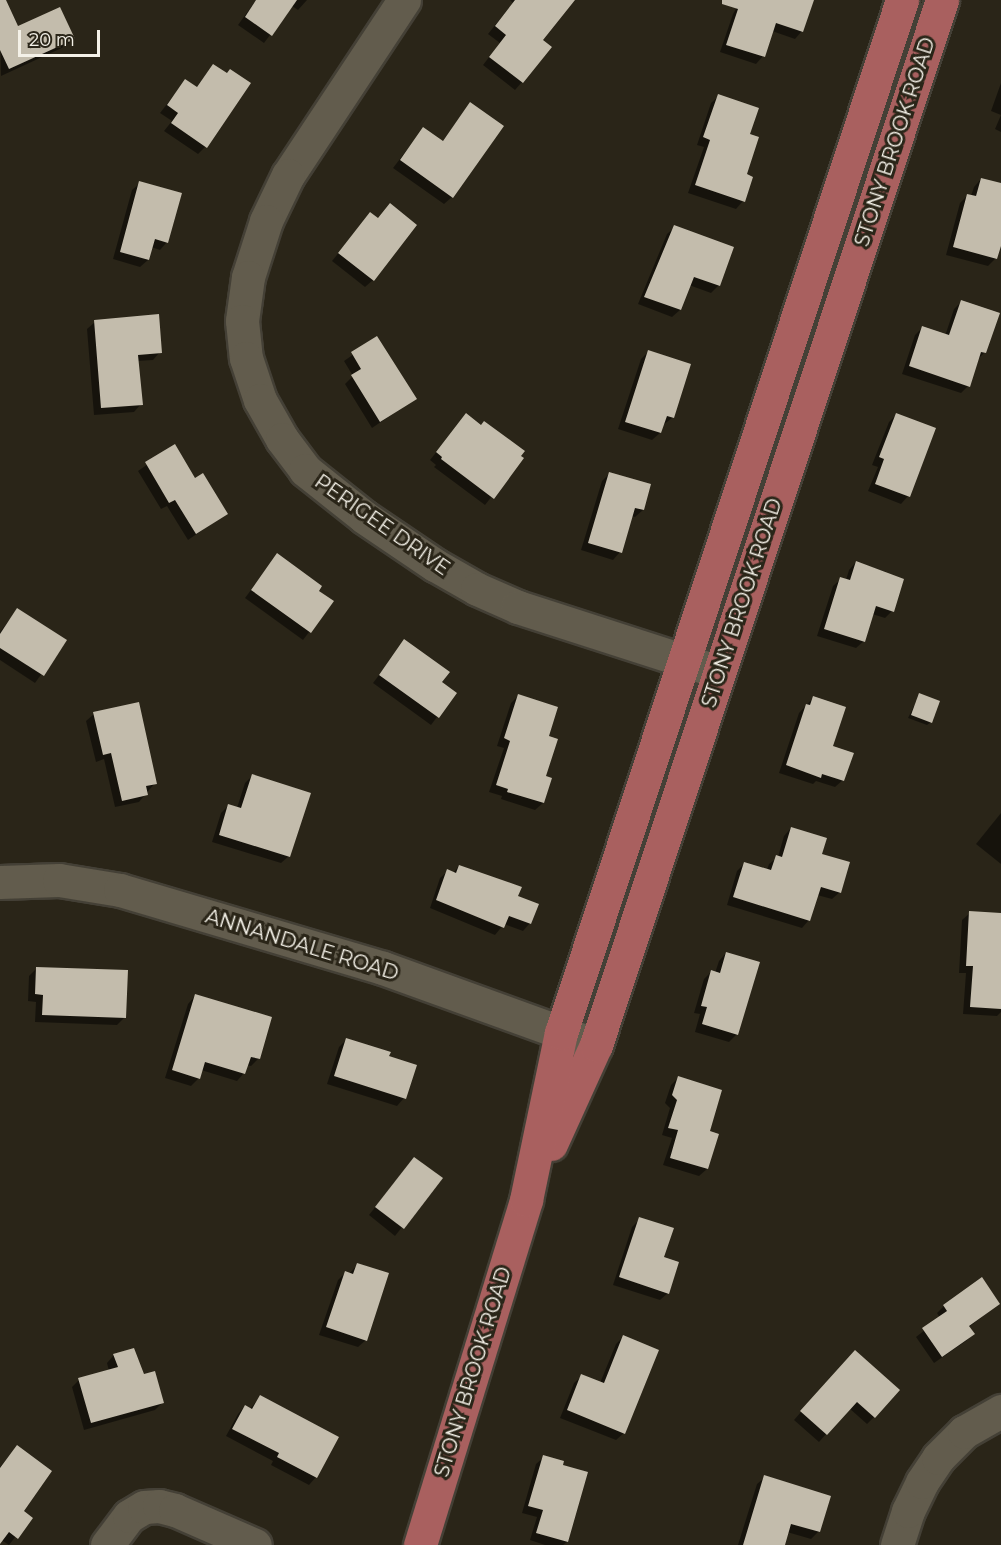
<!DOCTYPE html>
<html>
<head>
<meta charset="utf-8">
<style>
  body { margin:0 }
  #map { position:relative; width:1001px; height:1545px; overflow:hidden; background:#2a2518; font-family:Montserrat,sans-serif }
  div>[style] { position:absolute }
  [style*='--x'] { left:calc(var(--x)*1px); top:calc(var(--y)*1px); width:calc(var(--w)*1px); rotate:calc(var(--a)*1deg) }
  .shadow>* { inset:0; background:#0007 }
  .building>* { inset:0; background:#c3bcac }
  .roads { filter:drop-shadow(2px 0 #444036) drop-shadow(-2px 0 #444036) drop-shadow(0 2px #444036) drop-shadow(0 -2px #444036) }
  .minor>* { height:33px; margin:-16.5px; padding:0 16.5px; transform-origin:16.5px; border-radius:16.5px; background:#625c4d }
  .major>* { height:33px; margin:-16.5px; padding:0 16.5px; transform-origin:16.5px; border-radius:16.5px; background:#a9605f }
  span { translate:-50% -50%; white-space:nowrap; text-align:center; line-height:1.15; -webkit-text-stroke:6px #2a2518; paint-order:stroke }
  .street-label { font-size:20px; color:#f4f1e8 }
  .scale { position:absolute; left:18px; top:30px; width:82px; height:27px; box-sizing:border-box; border:3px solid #f4f1e8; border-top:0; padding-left:8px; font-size:18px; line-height:21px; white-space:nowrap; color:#f4f1e8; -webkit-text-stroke:4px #2a2518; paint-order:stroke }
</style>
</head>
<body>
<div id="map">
  <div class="shadow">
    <div style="clip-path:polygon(256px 0,307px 0,298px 10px,292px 6px,264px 43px,238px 25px)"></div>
    <div style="clip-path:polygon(510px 0,564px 0,541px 40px,522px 82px,515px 90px,483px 65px,500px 43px,488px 34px,513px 3px)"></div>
    <div style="clip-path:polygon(741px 0,812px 0,802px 31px,795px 39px,772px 31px,763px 56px,756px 64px,720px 52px,733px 14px)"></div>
    <div style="clip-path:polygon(17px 28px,73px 39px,66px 46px,1px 76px,0 29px)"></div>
    <div style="clip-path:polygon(213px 65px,205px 147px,198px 154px,164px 131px,172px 121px,160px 113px,185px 81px,196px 88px)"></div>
    <div style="clip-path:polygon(1001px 83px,1001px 132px,995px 129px,1001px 115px,991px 111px)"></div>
    <div style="clip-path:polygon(719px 96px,748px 135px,743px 201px,736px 209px,688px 193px,704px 147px,697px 145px,711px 103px)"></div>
    <div style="clip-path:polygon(470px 104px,452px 197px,444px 204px,393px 168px,423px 129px,442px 142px)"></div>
    <div style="clip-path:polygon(981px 179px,1001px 185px,1001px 240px,996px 258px,988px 266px,946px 255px,960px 203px,968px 195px,971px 196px,974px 187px)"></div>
    <div style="clip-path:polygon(140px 183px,167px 242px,160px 250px,151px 247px,148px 260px,140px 267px,113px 259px,132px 190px)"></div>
    <div style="clip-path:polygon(370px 214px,373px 280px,365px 287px,332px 261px)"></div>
    <div style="clip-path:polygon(675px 227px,719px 285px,711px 293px,689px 285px,680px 310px,672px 317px,638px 304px,667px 234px)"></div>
    <div style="clip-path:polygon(961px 302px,998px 314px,984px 353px,977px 360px,968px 386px,961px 393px,902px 374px,915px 335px,922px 328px,945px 336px,954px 309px)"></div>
    <div style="clip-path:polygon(95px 322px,160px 352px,153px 360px,137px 361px,141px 404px,134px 412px,94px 415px,87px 329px)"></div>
    <div style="clip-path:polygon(377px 338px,415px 399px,372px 428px,345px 384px,353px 376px,344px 361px)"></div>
    <div style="clip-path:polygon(648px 352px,689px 364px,672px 418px,663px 425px,660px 433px,652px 440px,618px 429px,641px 359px)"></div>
    <div style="clip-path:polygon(466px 415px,522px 458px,485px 505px,434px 467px,436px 465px,430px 460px)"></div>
    <div style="clip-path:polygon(896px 415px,908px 496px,901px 504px,868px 491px,878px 467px,872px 465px,889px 422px)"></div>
    <div style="clip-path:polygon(174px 446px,195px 480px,226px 514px,188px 540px,167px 506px,161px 509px,138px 471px)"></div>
    <div style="clip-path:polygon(610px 473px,643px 510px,635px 517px,631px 516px,620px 552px,613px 560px,581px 550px,602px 481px)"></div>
    <div style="clip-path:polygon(277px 555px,332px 602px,303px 640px,245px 598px)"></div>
    <div style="clip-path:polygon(856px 562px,886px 572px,884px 574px,892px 611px,885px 618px,872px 614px,864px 641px,856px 648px,817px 636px,833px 586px,841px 579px,846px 580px,849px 570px)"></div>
    <div style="clip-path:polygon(17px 610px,65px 641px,35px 683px,0 660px,0 632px)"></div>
    <div style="clip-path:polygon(405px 641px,440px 682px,455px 693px,431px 725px,373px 683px)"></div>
    <div style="clip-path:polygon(920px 694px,931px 722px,927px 725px,908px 718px)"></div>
    <div style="clip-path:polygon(518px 696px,547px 737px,543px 803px,535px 810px,501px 799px,502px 796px,489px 792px,504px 748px,497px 746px,511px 703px)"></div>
    <div style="clip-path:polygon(813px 698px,843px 780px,835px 787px,816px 781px,813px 784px,779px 773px,799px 713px)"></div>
    <div style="clip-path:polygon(94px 714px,155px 783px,139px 802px,115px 807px,104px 759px,96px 762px,86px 721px)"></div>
    <div style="clip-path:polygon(252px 776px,289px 856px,281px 863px,212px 842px,221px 813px,229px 805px,237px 808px,245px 783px)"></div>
    <div style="clip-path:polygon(1001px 813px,1001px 864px,976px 844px)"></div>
    <div style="clip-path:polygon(791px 828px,821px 855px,840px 892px,832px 899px,817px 895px,809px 920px,802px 928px,727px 905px,737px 871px,745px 863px,767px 870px,769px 864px,778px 857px,784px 836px)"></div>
    <div style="clip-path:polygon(459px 866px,516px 897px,530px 923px,523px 931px,504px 924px,495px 935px,430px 908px,440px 878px,448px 871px,453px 873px)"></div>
    <div style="clip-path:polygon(970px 913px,1001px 915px,1001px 1012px,997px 1016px,963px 1014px,966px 973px,959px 973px,962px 920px)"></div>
    <div style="clip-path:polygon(726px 953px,737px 1034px,729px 1042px,695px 1032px,700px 1014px,694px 1013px,704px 979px,712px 971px,715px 973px,719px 961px)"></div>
    <div style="clip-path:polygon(37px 968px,125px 1017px,117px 1025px,35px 1022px,36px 1002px,28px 1001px,29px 976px)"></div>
    <div style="clip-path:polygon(195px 996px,270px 1018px,258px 1059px,251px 1066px,247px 1065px,244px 1073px,237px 1081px,201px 1070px,199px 1078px,191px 1086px,165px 1078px,188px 1004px)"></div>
    <div style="clip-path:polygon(347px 1039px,387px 1057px,404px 1098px,397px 1106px,327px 1084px,339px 1047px)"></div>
    <div style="clip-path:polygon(678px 1078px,708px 1132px,707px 1169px,699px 1176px,663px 1165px,672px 1138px,662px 1135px,670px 1108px,665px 1103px,671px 1085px)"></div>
    <div style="clip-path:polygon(414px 1158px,441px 1178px,395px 1236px,369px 1215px)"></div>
    <div style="clip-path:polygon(640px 1219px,662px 1258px,668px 1293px,660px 1300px,613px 1285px,632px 1227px)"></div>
    <div style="clip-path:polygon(358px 1264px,366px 1340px,358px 1347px,319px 1335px,338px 1280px,345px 1273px,349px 1274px)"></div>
    <div style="clip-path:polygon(998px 1304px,969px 1327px,973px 1334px,966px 1341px,934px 1363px,916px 1337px,940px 1318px,937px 1313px,944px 1306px)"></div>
    <div style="clip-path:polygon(623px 1337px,624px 1433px,616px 1440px,560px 1418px,574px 1383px,582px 1376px,600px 1383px,616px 1344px)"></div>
    <div style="clip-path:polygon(114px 1355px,143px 1376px,163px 1402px,155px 1410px,84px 1430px,72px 1387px,79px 1380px,109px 1371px,107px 1363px)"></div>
    <div style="clip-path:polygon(847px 1359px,874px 1417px,867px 1424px,849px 1408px,819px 1442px,794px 1420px)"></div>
    <div style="clip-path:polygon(260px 1397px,316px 1477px,309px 1485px,271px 1465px,273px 1461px,226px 1436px,238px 1414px,245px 1406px,250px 1409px)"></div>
    <div style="clip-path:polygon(17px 1447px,22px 1512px,30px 1518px,9px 1545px,0 1539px,0 1467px)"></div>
    <div style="clip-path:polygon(544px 1457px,561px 1466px,586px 1473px,567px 1542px,563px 1545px,545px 1545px,530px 1540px,537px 1517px,522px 1513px,536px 1464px)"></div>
    <div style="clip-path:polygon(765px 1477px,829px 1497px,818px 1532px,811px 1539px,787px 1532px,783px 1545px,738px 1545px,757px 1484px)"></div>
  </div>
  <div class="building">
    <div style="clip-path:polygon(0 0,6px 0,18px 26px,60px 7px,75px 39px,9px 69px,0 50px)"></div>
    <div style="clip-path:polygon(256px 0,297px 0,272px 36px,245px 17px)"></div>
    <div style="clip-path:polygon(515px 0,575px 0,543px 40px,552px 47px,523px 83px,489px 57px,506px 35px,495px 26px)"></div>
    <div style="clip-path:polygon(722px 0,814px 0,803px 32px,776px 23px,765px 57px,726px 45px,738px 9px,722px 4px)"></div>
    <div style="clip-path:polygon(213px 64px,227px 73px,230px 69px,251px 83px,207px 148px,171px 123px,178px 113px,167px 105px,185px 79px,197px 87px)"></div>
    <div style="clip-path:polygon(718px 94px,759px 108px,750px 134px,759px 137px,747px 174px,753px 177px,745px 202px,695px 185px,710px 140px,703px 137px)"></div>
    <div style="clip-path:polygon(470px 102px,504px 126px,453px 198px,400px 160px,423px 127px,443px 141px)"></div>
    <div style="clip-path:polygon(981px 178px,1001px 183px,1001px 246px,997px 259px,953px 247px,967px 194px,976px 196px)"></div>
    <div style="clip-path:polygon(139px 181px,182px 193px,168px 243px,155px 239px,149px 260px,120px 252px)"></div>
    <div style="clip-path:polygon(390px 203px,417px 225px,374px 281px,338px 253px,370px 212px,378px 218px)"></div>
    <div style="clip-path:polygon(674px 225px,734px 247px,720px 286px,694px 277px,681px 310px,644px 297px)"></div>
    <div style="clip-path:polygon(961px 300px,1000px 313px,986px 353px,981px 352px,970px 387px,909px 366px,922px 326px,949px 335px)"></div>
    <div style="clip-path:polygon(159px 314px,162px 353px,138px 355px,143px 405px,101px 408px,94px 320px)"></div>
    <div style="clip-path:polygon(377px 336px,417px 399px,380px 422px,351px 375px,361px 369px,351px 352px)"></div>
    <div style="clip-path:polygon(648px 350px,691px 364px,674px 418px,667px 416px,661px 433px,625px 422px)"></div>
    <div style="clip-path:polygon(466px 413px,481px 425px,484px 421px,525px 451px,521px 456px,524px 458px,494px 499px,441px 459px,442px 457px,436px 452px)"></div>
    <div style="clip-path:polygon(896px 413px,936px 428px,910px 497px,875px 484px,884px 459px,879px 457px)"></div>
    <div style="clip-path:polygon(175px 444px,195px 478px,203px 473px,228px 514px,196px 534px,175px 500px,169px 503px,145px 462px)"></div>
    <div style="clip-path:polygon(609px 472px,651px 484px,644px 510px,635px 508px,622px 553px,588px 543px)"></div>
    <div style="clip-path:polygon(277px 553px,322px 586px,319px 591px,334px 601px,311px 633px,251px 590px)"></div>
    <div style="clip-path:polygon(856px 561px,904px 579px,894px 612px,876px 606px,865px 642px,824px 629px,840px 577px,850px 580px)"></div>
    <div style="clip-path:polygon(17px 608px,67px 640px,44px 676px,0 648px,0 634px)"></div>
    <div style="clip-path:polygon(404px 639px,450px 672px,442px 682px,457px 693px,439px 718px,379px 675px)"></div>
    <div style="clip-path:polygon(919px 693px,940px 701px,932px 723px,911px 715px)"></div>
    <div style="clip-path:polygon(518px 694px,558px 707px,549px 736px,558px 739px,546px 776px,552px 778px,544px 803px,507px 792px,508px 789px,496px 785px,510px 741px,504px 738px)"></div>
    <div style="clip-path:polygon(813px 696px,846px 707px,833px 746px,854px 753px,844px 781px,822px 774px,821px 778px,786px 765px,806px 704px,810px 705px)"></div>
    <div style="clip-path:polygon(139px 702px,157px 784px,146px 786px,148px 795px,122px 801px,111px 753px,103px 755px,93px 712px)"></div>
    <div style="clip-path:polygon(252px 774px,311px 793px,290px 857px,219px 835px,228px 804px,241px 808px)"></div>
    <div style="clip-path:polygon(791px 827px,827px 838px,822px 854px,850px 862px,841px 893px,821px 887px,810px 921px,733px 897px,744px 862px,771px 870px,776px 855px,782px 857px)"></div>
    <div style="clip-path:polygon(459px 865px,522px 887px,518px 896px,539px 904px,531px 924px,509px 916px,504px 928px,436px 900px,447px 869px,456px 873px)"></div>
    <div style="clip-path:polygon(969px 911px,1001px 913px,1001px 1009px,970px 1007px,973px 966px,966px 966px)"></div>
    <div style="clip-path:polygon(726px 952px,760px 962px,738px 1035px,702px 1024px,707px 1007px,701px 1006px,711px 970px,720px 973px)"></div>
    <div style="clip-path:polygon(36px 967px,128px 970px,126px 1018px,42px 1015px,43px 995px,35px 994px)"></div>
    <div style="clip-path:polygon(195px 994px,272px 1017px,260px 1059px,251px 1057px,245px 1074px,205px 1062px,200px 1079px,172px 1070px)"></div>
    <div style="clip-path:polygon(346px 1038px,391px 1052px,389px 1056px,417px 1065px,406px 1099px,334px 1076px)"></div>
    <div style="clip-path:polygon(678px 1076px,722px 1090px,710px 1131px,719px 1134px,708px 1169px,670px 1158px,678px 1130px,668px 1128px,677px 1100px,672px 1095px)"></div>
    <div style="clip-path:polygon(414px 1157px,443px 1178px,404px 1229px,375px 1207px)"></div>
    <div style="clip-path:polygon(639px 1217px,674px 1228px,664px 1257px,679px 1262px,669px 1294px,619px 1277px)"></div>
    <div style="clip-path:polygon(357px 1263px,389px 1273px,367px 1341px,326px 1327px,345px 1271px,353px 1274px)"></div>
    <div style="clip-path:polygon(982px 1277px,1000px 1304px,969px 1326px,975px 1334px,942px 1357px,922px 1328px,947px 1311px,943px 1305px)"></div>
    <div style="clip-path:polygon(623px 1335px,659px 1350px,625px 1434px,567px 1410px,581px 1374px,604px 1383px)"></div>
    <div style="clip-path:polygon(134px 1348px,144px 1374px,155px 1371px,164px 1403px,91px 1423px,78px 1378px,118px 1367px,113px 1354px)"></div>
    <div style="clip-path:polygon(855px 1350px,900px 1390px,875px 1418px,857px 1402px,827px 1435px,800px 1411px)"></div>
    <div style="clip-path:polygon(260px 1395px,339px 1437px,317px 1478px,277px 1457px,279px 1453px,232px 1429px,245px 1405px,252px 1409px)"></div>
    <div style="clip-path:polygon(17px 1445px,52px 1471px,24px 1511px,33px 1518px,18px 1539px,9px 1532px,0 1544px,0 1468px)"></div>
    <div style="clip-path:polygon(543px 1455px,564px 1461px,563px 1465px,588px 1472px,568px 1542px,536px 1533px,543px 1510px,528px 1506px)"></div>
    <div style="clip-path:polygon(764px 1475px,831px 1496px,820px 1532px,791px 1524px,785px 1545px,743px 1545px)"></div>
  </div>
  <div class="roads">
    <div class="minor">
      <div style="--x:404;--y:0;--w:210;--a:123.5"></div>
      <div style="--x:288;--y:175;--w:51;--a:115.6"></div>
      <div style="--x:266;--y:221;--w:59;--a:107.8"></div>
      <div style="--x:248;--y:277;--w:44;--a:97.8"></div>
      <div style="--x:242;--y:321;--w:37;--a:84"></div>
      <div style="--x:246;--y:358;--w:44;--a:71.6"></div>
      <div style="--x:260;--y:400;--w:45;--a:60.6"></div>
      <div style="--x:282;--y:439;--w:39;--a:53"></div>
      <div style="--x:305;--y:470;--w:75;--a:38.5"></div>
      <div style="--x:364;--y:517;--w:86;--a:34.1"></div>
      <div style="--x:435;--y:565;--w:48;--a:29.7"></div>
      <div style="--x:477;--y:589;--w:45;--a:23.7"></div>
      <div style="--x:518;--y:607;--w:211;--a:17.9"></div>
      <div style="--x:0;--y:882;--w:59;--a:-1.9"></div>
      <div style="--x:59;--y:880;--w:62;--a:9.3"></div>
      <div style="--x:120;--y:890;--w:274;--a:16.5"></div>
      <div style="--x:383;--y:968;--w:226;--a:19.9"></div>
      <div style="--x:107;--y:1545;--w:36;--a:-53"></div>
      <div style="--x:129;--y:1516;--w:17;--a:-31"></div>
      <div style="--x:144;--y:1507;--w:15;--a:-4"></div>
      <div style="--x:159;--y:1506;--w:16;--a:14"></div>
      <div style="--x:175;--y:1510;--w:87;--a:23.6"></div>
      <div style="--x:897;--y:1545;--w:36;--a:-72"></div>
      <div style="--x:908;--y:1511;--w:32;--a:-64"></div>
      <div style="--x:922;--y:1482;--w:29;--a:-56"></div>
      <div style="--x:938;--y:1458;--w:37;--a:-45"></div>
      <div style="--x:964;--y:1432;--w:43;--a:-29.6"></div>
    </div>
    <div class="major">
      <div style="--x:551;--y:1144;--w:109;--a:-65.6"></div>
      <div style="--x:596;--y:1045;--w:1101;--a:-71.68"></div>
      <div style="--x:420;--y:1545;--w:361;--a:-72.9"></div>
      <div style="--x:526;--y:1200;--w:171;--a:-78.2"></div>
      <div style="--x:561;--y:1033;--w:1088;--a:-71.73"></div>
    </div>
  </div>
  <div class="street-label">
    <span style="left:895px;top:142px;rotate:-72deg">STONY BROOK ROAD</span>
    <span style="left:382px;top:525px;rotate:35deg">PERIGEE DRIVE</span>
    <span style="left:742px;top:603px;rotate:-72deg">STONY BROOK ROAD</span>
    <span style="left:302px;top:945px;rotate:17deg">ANNANDALE ROAD</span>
    <span style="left:473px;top:1372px;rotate:-73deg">STONY BROOK ROAD</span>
  </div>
  <div class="scale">20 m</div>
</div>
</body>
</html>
